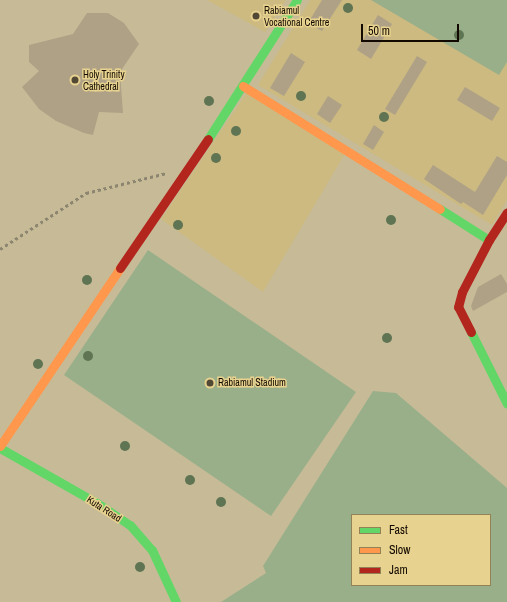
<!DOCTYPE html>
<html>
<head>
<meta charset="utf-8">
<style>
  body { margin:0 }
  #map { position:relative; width:507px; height:602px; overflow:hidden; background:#c7bb97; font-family:"Archivo Narrow",sans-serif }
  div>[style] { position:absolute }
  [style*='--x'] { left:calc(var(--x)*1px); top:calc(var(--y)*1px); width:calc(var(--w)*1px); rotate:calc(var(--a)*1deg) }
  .built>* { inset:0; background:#ccba80 }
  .green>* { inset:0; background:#99af8a }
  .building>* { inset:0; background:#afa186 }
  .path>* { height:2.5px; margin-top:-1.25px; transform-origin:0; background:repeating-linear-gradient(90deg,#8c856f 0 3px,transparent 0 6px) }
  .fast>* { height:9px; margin:-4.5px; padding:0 4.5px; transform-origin:4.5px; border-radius:4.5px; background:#63d668 }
  .slow>* { height:9px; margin:-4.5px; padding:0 4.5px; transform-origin:4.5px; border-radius:4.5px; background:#ff974d }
  .jam>* { height:9px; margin:-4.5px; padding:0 4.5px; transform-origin:4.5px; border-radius:4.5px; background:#b3261e }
  .trees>* { width:10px; height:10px; margin:-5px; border-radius:50%; background:#5e7453 }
  .dots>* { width:11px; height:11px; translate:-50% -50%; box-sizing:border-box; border:2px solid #e8d28f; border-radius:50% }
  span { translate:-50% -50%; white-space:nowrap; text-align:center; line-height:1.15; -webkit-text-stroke:3px #e8d28f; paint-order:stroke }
  .poi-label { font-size:10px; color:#120a00 }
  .left { translate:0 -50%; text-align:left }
  .street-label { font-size:10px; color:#120a00 }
  .legend { position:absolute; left:351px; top:514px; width:140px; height:72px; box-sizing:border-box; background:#e8d28f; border:1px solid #928256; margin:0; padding:5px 7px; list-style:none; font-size:12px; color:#120a00 }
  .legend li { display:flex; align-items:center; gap:8px; height:20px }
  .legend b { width:20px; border:1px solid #928256 }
  .scale { position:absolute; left:361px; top:24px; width:98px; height:18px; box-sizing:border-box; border:2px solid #120a00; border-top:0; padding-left:5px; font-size:12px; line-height:14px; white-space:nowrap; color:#120a00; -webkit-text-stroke:3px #e8d28f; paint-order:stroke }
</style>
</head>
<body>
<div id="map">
  <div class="built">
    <div style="clip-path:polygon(207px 0,286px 0,265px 32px)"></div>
    <div style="clip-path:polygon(310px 0,507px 0,507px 200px,492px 225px,258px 85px)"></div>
    <div style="clip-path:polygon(248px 91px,346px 152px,263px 292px,161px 219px)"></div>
  </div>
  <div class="green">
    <div style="clip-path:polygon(371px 0,507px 0,507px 62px,499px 75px)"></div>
    <div style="clip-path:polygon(148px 250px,356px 392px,271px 516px,64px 375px)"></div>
    <div style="clip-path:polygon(evenodd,373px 391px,396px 393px,507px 488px,507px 602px,221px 602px,266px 573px,263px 566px,373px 391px,352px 515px,490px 515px,490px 585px,352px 585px,352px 515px)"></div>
  </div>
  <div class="building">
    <div style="clip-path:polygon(322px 0,342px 0,322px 31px,308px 23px)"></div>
    <div style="clip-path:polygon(87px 13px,108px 13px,124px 23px,139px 44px,120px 72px,123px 113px,99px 112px,93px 135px,84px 133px,56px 121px,39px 109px,22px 87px,39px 71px,29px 62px,29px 45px,73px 34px)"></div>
    <div style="clip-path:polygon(378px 15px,392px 24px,371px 59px,357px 50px)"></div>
    <div style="clip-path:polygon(291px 53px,305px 62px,284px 96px,270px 88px)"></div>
    <div style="clip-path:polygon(417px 56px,427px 62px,395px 115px,385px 109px)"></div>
    <div style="clip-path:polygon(465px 87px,500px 108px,492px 121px,457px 100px)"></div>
    <div style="clip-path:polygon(328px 96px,342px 105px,330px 123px,317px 114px)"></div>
    <div style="clip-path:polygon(374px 125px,384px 132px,373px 150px,363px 144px)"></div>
    <div style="clip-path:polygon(497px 156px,507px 162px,507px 175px,483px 215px,463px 202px,461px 204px,424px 179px,433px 165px,475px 192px)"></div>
    <div style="clip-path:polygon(501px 274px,507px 284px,507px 292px,473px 311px,471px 306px,478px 287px)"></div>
  </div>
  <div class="path">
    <div style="--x:0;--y:249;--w:103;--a:-33.1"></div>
    <div style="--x:86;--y:193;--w:83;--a:-13.9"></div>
  </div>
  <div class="fast">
    <div style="--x:208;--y:139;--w:165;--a:-57.4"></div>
    <div style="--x:440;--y:209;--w:58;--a:32.3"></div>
    <div style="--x:471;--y:332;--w:80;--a:63.4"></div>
    <div style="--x:0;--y:448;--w:112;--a:29.6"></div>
    <div style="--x:97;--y:503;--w:40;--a:34"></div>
    <div style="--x:130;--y:525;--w:33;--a:49"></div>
    <div style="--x:152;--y:550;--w:57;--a:65.2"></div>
  </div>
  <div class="slow">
    <div style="--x:243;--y:86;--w:232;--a:32"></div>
    <div style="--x:0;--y:446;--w:215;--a:-56"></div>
  </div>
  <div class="jam">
    <div style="--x:120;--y:268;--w:156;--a:-55.7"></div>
    <div style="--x:471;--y:332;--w:28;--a:-117"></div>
    <div style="--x:458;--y:307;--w:16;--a:-75"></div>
    <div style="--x:462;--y:292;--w:59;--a:-62.6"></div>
    <div style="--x:489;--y:240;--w:33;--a:-57"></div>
  </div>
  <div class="trees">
    <div style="left:348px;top:8px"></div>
    <div style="left:459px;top:35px"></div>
    <div style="left:301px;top:96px"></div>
    <div style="left:209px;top:101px"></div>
    <div style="left:384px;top:117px"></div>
    <div style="left:236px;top:131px"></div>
    <div style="left:216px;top:158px"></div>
    <div style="left:391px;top:220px"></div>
    <div style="left:178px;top:225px"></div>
    <div style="left:87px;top:280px"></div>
    <div style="left:387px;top:338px"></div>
    <div style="left:88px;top:356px"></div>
    <div style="left:38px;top:364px"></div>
    <div style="left:125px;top:446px"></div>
    <div style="left:190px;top:480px"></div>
    <div style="left:221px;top:502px"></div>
    <div style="left:140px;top:567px"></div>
  </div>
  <div class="dots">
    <div style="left:256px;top:16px;background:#514835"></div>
    <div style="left:75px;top:80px;background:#514835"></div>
    <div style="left:210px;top:383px;background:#514835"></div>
  </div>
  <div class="poi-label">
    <span class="left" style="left:264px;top:16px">Rabiamul<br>Vocational Centre</span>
    <span class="left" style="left:83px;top:80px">Holy Trinity<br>Cathedral</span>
    <span class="left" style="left:218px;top:383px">Rabiamul Stadium</span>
  </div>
  <div class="street-label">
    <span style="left:104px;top:509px;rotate:33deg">Kuta Road</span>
  </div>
  <ul class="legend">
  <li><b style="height:5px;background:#63d668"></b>Fast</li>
  <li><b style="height:5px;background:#ff974d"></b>Slow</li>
  <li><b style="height:5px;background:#b3261e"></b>Jam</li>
  </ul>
  <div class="scale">50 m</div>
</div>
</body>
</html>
